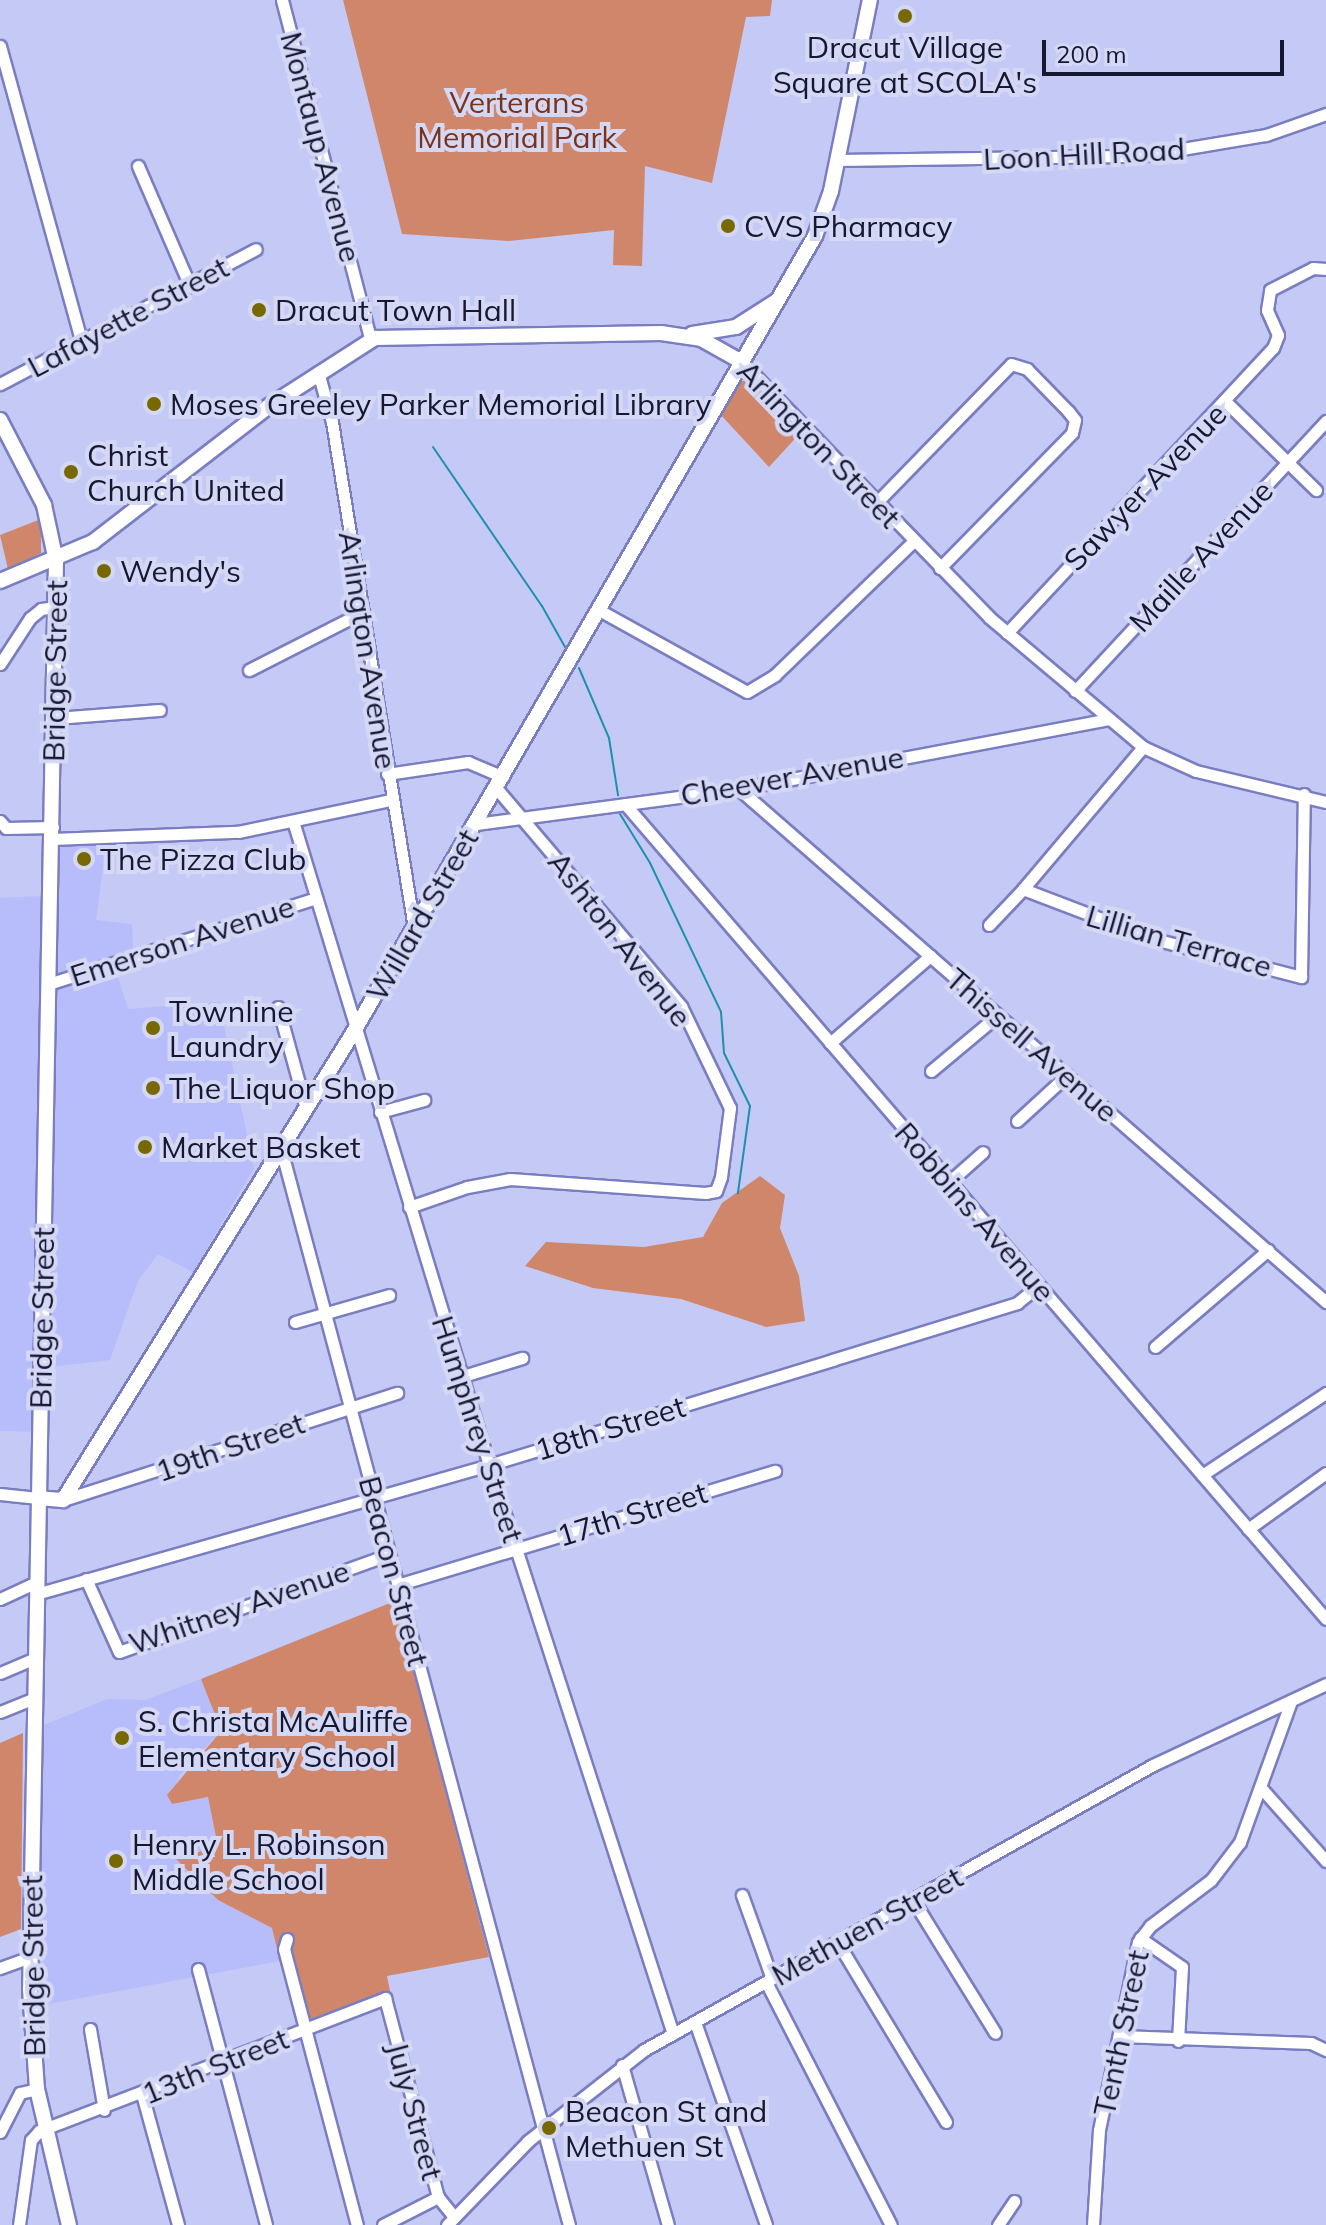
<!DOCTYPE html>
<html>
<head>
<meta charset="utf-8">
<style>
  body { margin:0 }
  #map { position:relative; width:1326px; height:2225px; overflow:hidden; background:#c5c9f5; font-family:Mulish,sans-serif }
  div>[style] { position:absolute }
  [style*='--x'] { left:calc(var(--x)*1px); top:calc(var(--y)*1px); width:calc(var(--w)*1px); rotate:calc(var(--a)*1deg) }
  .built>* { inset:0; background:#b7bcfb }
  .green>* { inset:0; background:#d0866b }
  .stream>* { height:2px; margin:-1px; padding:0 1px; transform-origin:1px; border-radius:1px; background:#1e90ad }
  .roads { filter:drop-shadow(2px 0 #7a7ec1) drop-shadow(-2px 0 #7a7ec1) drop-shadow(0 2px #7a7ec1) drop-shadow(0 -2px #7a7ec1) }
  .minor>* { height:11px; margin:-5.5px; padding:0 5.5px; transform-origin:5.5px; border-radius:5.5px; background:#fff }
  .major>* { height:14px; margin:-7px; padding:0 7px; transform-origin:7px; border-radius:7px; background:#fff }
  .dots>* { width:22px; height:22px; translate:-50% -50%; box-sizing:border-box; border:4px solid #d4d8f5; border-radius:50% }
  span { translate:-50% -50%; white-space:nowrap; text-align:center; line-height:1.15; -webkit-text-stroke:8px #d4d8f5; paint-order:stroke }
  .poi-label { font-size:30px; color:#161731 }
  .left { translate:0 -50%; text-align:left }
  .park-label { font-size:30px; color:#7a3318 }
  .street-label { font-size:30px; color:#161731 }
  .scale { position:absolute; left:1042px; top:40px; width:242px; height:36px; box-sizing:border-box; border:4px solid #161731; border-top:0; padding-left:10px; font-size:24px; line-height:28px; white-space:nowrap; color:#161731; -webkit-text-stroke:6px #d4d8f5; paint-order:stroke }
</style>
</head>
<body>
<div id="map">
  <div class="built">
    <div style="clip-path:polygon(106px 843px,96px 920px,132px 924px,133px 952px,115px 967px,128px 1009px,219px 1002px,254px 1168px,193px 1272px,158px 1254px,138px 1281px,110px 1360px,51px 1367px,49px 1432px,0 1431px,0 898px,42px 896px,44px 845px)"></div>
    <div style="clip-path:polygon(201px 1679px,227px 1724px,179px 1776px,172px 1804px,208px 1797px,218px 1848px,176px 1858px,218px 1900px,272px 1928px,280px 1961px,38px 2006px,44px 1725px,107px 1699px,145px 1700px)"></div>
  </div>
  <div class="green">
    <div style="clip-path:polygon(343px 0,772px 0,770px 16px,746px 17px,712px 183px,645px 166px,642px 266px,613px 265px,614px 230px,509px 241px,402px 234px)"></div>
    <div style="clip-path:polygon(750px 379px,803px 430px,769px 467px,720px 414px,739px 382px)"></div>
    <div style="clip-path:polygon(41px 519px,41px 553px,8px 569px,0 535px)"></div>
    <div style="clip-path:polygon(760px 1176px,785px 1195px,780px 1228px,799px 1276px,805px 1321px,766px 1327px,681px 1299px,593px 1288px,525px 1266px,546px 1242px,644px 1247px,703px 1237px,722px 1203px)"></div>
    <div style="clip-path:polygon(395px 1601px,489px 1957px,387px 1976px,390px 1991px,308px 2020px,291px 1959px,280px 1961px,272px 1928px,218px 1900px,175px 1858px,218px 1847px,208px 1797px,172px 1804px,167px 1795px,227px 1724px,214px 1712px,201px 1679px)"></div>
    <div style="clip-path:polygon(23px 1733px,21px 1929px,0 1937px,0 1743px)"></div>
  </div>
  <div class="stream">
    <div style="--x:433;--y:447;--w:193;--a:55.6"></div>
    <div style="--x:542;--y:606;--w:47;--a:60.7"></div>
    <div style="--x:579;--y:668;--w:76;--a:66.8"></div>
    <div style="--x:609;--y:738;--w:58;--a:81"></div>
    <div style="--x:620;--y:814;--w:57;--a:58.5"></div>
    <div style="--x:650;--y:863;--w:165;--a:64.5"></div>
    <div style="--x:721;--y:1012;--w:41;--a:85.8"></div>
    <div style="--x:724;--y:1053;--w:59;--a:63.9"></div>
    <div style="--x:750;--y:1106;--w:88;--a:97.9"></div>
  </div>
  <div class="roads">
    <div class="minor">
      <div style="--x:282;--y:0;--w:352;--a:75.4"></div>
      <div style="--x:0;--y:46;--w:308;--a:74.6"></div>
      <div style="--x:837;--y:160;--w:303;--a:-0.8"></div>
      <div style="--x:1140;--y:156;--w:128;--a:-9.5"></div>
      <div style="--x:1266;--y:135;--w:64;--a:-19.3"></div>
      <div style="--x:138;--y:166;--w:131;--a:66.6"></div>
      <div style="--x:742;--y:362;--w:356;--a:45.9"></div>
      <div style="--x:990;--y:618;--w:200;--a:40.1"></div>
      <div style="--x:1143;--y:747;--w:58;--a:24.4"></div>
      <div style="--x:1196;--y:771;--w:134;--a:13.4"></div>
      <div style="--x:318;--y:372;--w:52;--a:74.4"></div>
      <div style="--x:332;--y:422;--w:513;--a:80.79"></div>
      <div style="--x:0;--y:384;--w:289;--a:-27.8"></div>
      <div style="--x:1226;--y:402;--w:126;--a:44.4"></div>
      <div style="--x:877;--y:502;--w:192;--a:-45.8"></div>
      <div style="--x:1011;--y:364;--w:17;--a:17"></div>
      <div style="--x:1027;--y:369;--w:59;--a:45.7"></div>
      <div style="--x:1068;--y:411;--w:11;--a:52"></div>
      <div style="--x:1075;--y:420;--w:13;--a:103"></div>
      <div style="--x:1072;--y:433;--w:189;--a:134.4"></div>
      <div style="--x:599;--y:610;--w:169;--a:29"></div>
      <div style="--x:747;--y:692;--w:33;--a:-31"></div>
      <div style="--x:775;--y:675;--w:193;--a:-44"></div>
      <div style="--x:1007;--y:633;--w:390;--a:-47"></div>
      <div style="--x:1273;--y:348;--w:14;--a:-69"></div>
      <div style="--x:1278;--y:335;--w:27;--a:-114"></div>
      <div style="--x:1267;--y:310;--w:20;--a:-81"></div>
      <div style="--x:1270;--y:290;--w:48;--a:-27.1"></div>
      <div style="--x:1313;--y:268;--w:13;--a:4"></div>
      <div style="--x:0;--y:664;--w:55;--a:-56.9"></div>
      <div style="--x:30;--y:618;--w:14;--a:-39"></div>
      <div style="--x:41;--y:609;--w:15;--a:-8"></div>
      <div style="--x:249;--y:670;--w:128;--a:-27"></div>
      <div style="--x:1075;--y:691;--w:369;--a:-47.1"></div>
      <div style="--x:55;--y:718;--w:105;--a:-4.4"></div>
      <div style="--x:1143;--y:747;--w:186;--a:130.2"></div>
      <div style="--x:1023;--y:889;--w:140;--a:20.9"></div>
      <div style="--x:1154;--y:939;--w:152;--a:14.5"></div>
      <div style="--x:1301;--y:977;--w:183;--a:-89.1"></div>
      <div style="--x:387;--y:774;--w:82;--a:-8.4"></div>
      <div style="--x:468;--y:762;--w:38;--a:23"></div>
      <div style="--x:739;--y:789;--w:780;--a:41.15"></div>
      <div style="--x:625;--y:804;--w:1075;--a:49.3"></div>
      <div style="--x:0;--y:821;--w:9;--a:49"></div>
      <div style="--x:6;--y:828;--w:47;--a:-1.2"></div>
      <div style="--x:293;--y:821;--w:673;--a:73.07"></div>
      <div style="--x:489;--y:1465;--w:598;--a:72.08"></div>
      <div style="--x:476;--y:824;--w:265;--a:-7.6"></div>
      <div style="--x:739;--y:789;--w:376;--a:-10.7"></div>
      <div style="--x:52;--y:839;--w:186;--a:-2.2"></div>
      <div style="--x:238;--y:832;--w:155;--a:-11.9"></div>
      <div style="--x:989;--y:925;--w:50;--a:-46.6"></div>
      <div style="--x:48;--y:984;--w:281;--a:-17.8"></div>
      <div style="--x:278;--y:1007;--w:106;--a:74.6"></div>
      <div style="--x:830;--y:1043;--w:133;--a:-41"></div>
      <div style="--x:931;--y:1071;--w:87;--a:-39.9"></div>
      <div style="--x:380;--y:1112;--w:46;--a:-15.3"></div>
      <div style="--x:1017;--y:1121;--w:68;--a:-42.6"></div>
      <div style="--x:281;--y:1149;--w:1114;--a:75.02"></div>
      <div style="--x:949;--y:1182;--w:45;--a:-41.4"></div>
      <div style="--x:409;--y:1207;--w:61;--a:-19"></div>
      <div style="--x:467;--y:1187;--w:44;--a:-10.5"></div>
      <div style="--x:510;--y:1179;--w:196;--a:4.1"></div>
      <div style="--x:705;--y:1193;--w:11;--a:-10"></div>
      <div style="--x:716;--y:1191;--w:15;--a:-70"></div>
      <div style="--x:721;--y:1177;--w:70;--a:-82.6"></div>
      <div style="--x:730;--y:1108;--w:113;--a:-115.7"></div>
      <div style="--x:681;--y:1006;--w:286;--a:-130.3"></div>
      <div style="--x:295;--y:1322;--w:98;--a:-16"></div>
      <div style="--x:1155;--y:1347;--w:149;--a:-40.6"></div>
      <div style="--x:463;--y:1376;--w:62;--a:-17"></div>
      <div style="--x:1202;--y:1475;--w:149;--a:-33.5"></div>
      <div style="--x:0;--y:1494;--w:38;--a:6"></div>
      <div style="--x:63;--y:1500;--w:351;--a:-17.8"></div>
      <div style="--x:1248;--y:1529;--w:96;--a:-35.7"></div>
      <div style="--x:86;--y:1579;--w:80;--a:65.7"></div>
      <div style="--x:119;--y:1652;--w:287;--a:-19.9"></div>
      <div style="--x:397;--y:1585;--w:395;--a:-16.8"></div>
      <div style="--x:36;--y:1594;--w:471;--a:-15.9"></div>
      <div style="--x:489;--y:1465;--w:359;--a:-17"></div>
      <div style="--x:832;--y:1360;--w:194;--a:-17.1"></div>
      <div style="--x:1017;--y:1303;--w:27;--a:-39"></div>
      <div style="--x:0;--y:1599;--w:41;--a:-24.7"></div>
      <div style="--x:0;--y:1673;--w:39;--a:-23"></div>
      <div style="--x:0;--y:1712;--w:38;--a:-22"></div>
      <div style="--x:1262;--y:1789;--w:96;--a:48.4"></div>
      <div style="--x:742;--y:1895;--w:89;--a:70.3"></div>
      <div style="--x:913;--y:1900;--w:156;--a:58.3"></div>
      <div style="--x:1140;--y:1938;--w:51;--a:34.6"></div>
      <div style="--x:1182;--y:1967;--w:74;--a:93.1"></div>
      <div style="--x:287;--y:1939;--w:10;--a:107"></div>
      <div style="--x:284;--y:1949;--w:285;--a:75.2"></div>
      <div style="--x:838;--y:1943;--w:209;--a:58.9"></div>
      <div style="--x:0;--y:1968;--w:32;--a:-20"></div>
      <div style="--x:198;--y:1969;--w:265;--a:75.1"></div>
      <div style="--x:766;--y:1982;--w:273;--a:62.8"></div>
      <div style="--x:695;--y:2022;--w:215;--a:70.7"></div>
      <div style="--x:90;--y:2029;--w:82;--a:80.2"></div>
      <div style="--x:1120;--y:2036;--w:191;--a:2.1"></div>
      <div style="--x:1311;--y:2043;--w:17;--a:25"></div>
      <div style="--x:622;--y:2065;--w:166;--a:74"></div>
      <div style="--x:142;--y:2094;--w:136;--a:74.6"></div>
      <div style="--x:0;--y:2132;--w:44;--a:-62.9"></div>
      <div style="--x:20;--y:2093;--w:17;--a:-13"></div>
      <div style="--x:19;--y:2225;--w:86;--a:-82"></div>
      <div style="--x:31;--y:2140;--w:12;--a:-48"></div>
      <div style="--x:39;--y:2131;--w:371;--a:-21"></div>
      <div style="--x:385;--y:1998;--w:206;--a:75.1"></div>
      <div style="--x:438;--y:2197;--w:26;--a:51"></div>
      <div style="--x:383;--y:2225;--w:62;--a:-27"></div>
      <div style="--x:447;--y:2225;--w:117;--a:-46"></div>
      <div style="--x:528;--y:2141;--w:147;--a:-38.1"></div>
      <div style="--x:644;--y:2050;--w:583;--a:-29.25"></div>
      <div style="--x:1153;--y:1765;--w:191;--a:-25.1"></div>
      <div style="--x:998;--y:2225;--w:29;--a:-56"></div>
      <div style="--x:1093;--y:2225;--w:95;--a:-86.4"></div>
      <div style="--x:1099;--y:2130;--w:192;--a:-78.3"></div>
      <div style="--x:1138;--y:1942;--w:20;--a:-53"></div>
      <div style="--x:1150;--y:1926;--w:76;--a:-37"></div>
      <div style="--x:1211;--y:1880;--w:48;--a:-52.7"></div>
      <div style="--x:1240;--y:1842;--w:150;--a:-70.1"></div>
    </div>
    <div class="major">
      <div style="--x:692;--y:334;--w:45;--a:-9"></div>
      <div style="--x:736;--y:327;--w:46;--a:-32.7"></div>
      <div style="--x:0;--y:420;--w:96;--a:62.6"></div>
      <div style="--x:44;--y:505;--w:57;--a:77.9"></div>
      <div style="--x:56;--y:561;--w:1428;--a:91.04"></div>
      <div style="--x:30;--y:1989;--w:100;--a:86"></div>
      <div style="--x:37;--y:2089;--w:140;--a:76.8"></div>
      <div style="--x:0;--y:581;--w:101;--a:-22.8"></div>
      <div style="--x:93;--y:542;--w:222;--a:-37.7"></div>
      <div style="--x:269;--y:406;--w:126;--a:-32.7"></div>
      <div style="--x:375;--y:338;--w:286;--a:-1"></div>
      <div style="--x:661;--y:333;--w:40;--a:8.5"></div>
      <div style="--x:701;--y:339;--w:47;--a:29.3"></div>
      <div style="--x:38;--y:1498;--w:25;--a:5"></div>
      <div style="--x:63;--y:1500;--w:550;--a:-58.16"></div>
      <div style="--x:353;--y:1033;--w:921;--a:-59.9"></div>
      <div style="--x:815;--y:236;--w:48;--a:-70.4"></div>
      <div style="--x:831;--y:191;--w:195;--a:-78.5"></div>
    </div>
  </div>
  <div class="dots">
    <div style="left:905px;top:16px;background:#776900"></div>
    <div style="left:728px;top:226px;background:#776900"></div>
    <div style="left:259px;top:310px;background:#776900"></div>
    <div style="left:154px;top:404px;background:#776900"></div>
    <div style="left:71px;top:472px;background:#776900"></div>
    <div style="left:104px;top:571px;background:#776900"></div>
    <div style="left:84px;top:859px;background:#776900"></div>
    <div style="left:153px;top:1028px;background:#776900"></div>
    <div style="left:153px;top:1088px;background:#776900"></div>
    <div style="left:145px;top:1147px;background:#776900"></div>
    <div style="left:122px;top:1738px;background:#776900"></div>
    <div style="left:116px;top:1861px;background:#776900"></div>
    <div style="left:549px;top:2128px;background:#776900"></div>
  </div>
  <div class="poi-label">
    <span style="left:905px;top:64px">Dracut Village<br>Square at SCOLA's</span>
    <span class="left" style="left:744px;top:226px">CVS Pharmacy</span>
    <span class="left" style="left:275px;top:310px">Dracut Town Hall</span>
    <span class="left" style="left:170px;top:404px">Moses Greeley Parker Memorial Library</span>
    <span class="left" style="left:87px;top:472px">Christ<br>Church United</span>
    <span class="left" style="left:120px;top:571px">Wendy's</span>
    <span class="left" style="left:100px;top:859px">The Pizza Club</span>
    <span class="left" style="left:169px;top:1028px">Townline<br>Laundry</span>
    <span class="left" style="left:169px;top:1088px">The Liquor Shop</span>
    <span class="left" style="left:161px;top:1147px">Market Basket</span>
    <span class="left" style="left:138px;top:1738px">S. Christa McAuliffe<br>Elementary School</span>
    <span class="left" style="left:132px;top:1861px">Henry L. Robinson<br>Middle School</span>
    <span class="left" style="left:565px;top:2128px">Beacon St and<br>Methuen St</span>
  </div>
  <div class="park-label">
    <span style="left:517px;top:119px">Verterans<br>Memorial Park</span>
  </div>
  <div class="street-label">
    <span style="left:321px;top:147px;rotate:75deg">Montaup Avenue</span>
    <span style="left:1084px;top:154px;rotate:-3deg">Loon Hill Road</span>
    <span style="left:128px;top:317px;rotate:-28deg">Lafayette Street</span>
    <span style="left:819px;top:444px;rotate:46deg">Arlington Street</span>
    <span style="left:1145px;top:487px;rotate:-46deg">Sawyer Avenue</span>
    <span style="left:1201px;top:556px;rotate:-47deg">Maille Avenue</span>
    <span style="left:368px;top:650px;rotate:81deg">Arlington Avenue</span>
    <span style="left:55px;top:671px;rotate:-89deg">Bridge Street</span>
    <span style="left:792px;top:776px;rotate:-10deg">Cheever Avenue</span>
    <span style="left:422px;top:915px;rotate:-60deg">Willard Street</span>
    <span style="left:620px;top:939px;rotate:52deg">Ashton Avenue</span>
    <span style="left:182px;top:941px;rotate:-18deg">Emerson Avenue</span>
    <span style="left:1179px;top:941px;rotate:16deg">Lillian Terrace</span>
    <span style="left:1032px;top:1045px;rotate:41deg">Thissell Avenue</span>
    <span style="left:975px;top:1212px;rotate:49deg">Robbins Avenue</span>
    <span style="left:42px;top:1318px;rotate:-89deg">Bridge Street</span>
    <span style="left:610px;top:1428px;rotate:-17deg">18th Street</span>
    <span style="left:478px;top:1429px;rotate:72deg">Humphrey Street</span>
    <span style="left:230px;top:1447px;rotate:-19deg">19th Street</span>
    <span style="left:632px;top:1514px;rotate:-17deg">17th Street</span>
    <span style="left:394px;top:1571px;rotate:75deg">Beacon Street</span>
    <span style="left:239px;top:1607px;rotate:-19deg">Whitney Avenue</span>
    <span style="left:867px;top:1926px;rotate:-29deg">Methuen Street</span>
    <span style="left:33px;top:1966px;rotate:-91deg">Bridge Street</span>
    <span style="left:1121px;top:2033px;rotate:-78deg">Tenth Street</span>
    <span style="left:215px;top:2066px;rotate:-22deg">13th Street</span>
    <span style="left:415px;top:2111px;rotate:75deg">July Street</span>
  </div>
  <div class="scale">200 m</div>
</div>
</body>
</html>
